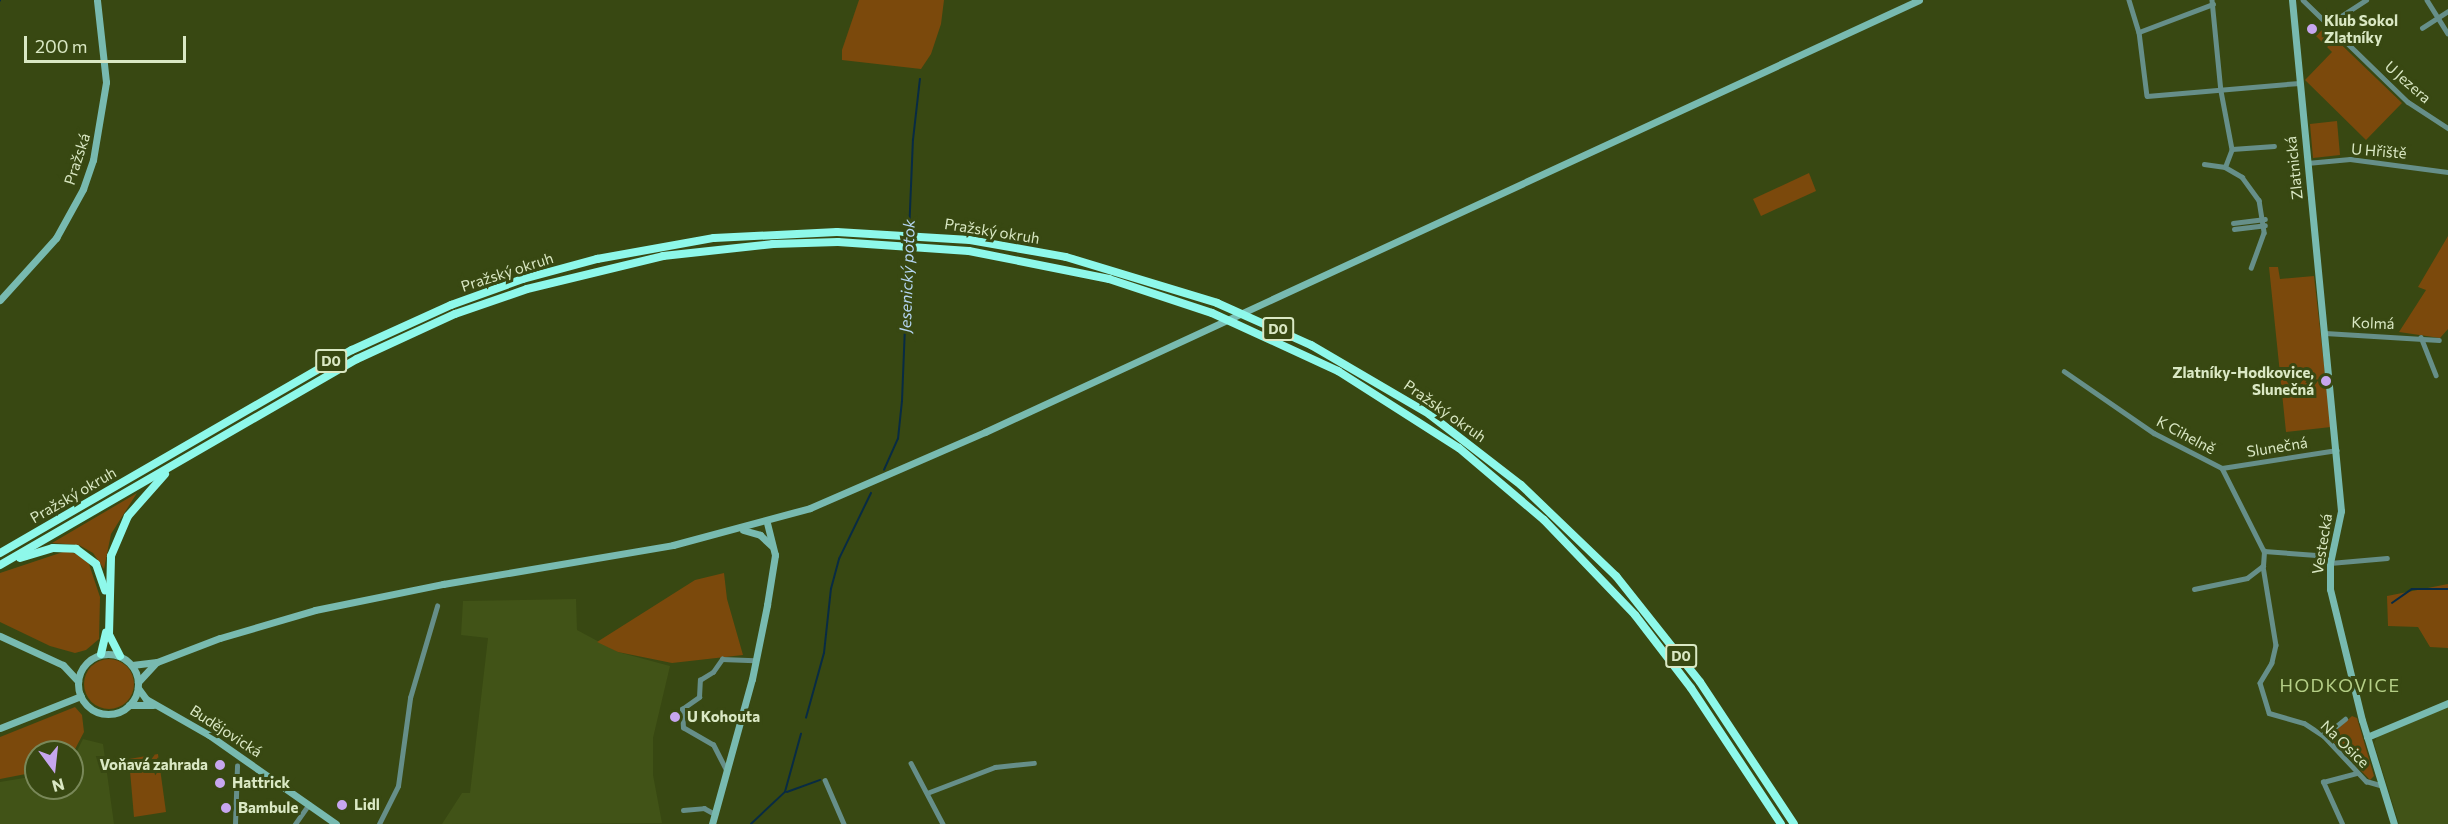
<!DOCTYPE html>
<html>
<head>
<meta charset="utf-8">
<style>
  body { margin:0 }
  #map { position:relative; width:2448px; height:824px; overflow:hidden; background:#384812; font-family:Commissioner,sans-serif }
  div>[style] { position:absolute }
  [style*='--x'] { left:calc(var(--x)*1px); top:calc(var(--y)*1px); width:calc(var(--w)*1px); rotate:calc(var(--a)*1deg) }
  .built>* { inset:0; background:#415317 }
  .green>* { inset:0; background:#7b490c }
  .round { border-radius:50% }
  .stream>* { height:1.5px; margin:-0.75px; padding:0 0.75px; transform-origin:0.75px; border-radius:0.75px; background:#082b44 }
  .street>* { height:4.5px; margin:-2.25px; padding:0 2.25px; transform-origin:2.25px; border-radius:2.25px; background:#668f89 }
  .secondary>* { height:7px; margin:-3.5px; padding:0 3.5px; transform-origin:3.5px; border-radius:3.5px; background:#78bab0 }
  .secondary>.ring { margin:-3.5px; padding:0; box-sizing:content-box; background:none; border:7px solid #78bab0; border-radius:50% }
  .highway>* { height:8px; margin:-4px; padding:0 4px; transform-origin:4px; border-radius:4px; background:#8ef8ea }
  .dots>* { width:16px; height:16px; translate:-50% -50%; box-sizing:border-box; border:3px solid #384812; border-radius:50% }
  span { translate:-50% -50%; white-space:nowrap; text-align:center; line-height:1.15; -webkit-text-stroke:6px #384812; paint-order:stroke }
  .shield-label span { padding:2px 4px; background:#384812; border:2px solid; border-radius:4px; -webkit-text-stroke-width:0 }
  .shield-label { font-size:14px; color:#dae8c4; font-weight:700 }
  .poi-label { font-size:15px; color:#dae8c4; font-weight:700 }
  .left { translate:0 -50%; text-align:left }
  .right { translate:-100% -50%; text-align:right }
  .street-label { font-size:15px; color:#dae8c4 }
  .water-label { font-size:16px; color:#b5d5f1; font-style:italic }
  .quarter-label { font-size:18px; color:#b5cf87; letter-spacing:1.5px }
  .north { position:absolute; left:24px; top:740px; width:60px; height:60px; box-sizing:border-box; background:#384812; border:2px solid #798859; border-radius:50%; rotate:165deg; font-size:16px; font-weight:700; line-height:24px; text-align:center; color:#dae8c4 }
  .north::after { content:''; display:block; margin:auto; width:21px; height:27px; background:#c7a6ef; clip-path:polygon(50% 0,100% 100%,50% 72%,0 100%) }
  .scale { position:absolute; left:24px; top:36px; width:162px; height:27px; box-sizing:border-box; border:3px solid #dae8c4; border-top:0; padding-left:8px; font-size:18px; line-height:21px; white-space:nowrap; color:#dae8c4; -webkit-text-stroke:4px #384812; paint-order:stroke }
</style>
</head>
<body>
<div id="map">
  <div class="built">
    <div style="clip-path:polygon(576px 599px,577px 630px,618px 652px,670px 666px,653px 738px,653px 775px,662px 823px,442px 824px,462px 793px,470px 793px,488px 638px,461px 635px,463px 601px)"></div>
    <div style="clip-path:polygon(2448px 707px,2448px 824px,2399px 824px,2374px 743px,2378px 735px)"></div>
    <div style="clip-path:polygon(83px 739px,103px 744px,114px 824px,0 824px,0 782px,36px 776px,36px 788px,72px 788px,72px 761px)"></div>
  </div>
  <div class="green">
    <div style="clip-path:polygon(859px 0,944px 0,941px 24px,931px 54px,921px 69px,842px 60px,842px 50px)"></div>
    <div style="clip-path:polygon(2324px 28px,2402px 103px,2366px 140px,2305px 80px,2332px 52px,2316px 36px)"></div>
    <div style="clip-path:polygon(2337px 121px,2340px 155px,2313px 158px,2310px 124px)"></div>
    <div style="clip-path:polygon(1809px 173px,1816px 191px,1761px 216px,1753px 199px)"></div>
    <div style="clip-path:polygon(2448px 236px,2448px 329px,2440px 338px,2399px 332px,2426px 290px,2418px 287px)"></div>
    <div style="clip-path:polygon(2269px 267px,2278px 267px,2280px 279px,2314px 276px,2331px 427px,2286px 432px)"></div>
    <div style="clip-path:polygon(137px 493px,111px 534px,104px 569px,93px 553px,79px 545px,52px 543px)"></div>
    <div style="clip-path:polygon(66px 551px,77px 554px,89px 564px,100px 597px,99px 639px,86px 650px,75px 653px,50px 646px,0 622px,0 573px)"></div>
    <div style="clip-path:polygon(724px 573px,727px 599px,743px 655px,672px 663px,618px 652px,597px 642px,695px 580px)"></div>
    <div style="clip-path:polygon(2448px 584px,2448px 648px,2430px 647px,2418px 627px,2388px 626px,2387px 596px)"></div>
    <div class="round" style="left:84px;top:659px;width:50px;height:50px"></div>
    <div style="clip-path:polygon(75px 707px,82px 715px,84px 732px,72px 755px,72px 752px,36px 752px,36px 772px,0 779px,0 737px)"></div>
    <div style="clip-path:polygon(2352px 716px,2357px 718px,2374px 776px,2370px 780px,2329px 737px)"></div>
    <div style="clip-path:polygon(158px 754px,166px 812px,134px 817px,129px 759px)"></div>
  </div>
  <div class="stream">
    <div style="--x:0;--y:1;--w:1;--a:-90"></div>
    <div style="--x:909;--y:234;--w:94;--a:-87.6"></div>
    <div style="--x:913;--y:140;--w:61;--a:-83.5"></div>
    <div style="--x:884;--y:470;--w:34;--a:-66"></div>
    <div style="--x:898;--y:439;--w:38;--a:-84"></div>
    <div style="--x:902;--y:401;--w:151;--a:-87.7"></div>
    <div style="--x:2392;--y:603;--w:24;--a:-35"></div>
    <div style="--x:2412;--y:589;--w:36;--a:0"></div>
    <div style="--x:806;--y:718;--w:67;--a:-74.5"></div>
    <div style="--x:824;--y:653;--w:64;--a:-83.8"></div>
    <div style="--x:831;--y:589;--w:31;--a:-75"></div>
    <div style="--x:839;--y:559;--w:73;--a:-64.1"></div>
    <div style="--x:787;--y:792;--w:35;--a:-20"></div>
    <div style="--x:751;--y:824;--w:47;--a:-43.3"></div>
    <div style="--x:785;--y:792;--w:60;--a:-74.6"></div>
  </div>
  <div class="street">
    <div style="--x:2129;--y:0;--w:34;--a:73"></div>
    <div style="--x:2139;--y:32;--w:64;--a:82.9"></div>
    <div style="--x:2147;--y:96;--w:153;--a:-4.9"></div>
    <div style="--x:2212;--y:0;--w:91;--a:84.4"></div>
    <div style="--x:2221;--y:91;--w:59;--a:79.3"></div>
    <div style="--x:2303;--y:0;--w:146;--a:44.2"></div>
    <div style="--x:2408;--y:102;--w:48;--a:33"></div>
    <div style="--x:2427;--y:0;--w:39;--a:58"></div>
    <div style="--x:2329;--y:24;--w:44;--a:-33"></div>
    <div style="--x:2422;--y:28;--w:31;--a:-33"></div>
    <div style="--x:2139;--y:32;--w:79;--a:-20.7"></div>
    <div style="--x:2307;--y:163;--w:43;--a:-5.3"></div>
    <div style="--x:2350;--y:159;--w:99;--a:7.6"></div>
    <div style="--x:2204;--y:164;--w:21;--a:8"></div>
    <div style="--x:2225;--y:167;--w:20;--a:30"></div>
    <div style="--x:2242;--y:177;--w:29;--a:54"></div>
    <div style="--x:2259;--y:200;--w:33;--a:81"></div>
    <div style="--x:2264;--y:233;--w:37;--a:110"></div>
    <div style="--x:2225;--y:167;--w:19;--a:-69"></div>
    <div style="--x:2232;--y:149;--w:42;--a:-4.1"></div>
    <div style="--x:2233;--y:223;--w:32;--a:-7"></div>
    <div style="--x:2234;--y:229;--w:31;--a:-7"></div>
    <div style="--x:2325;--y:333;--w:114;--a:3.5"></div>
    <div style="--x:2421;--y:337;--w:41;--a:68.5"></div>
    <div style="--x:2064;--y:371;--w:109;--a:34.6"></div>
    <div style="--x:2154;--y:433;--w:76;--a:27.2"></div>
    <div style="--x:2222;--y:468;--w:93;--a:63.2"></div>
    <div style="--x:2222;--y:468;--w:116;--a:-8.9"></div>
    <div style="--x:2264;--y:551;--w:52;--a:4.4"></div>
    <div style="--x:2316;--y:555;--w:16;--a:30"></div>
    <div style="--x:2330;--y:563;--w:57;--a:-5"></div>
    <div style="--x:2263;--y:566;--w:80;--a:80.7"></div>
    <div style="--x:2276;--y:645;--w:18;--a:103"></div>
    <div style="--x:2272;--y:663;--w:23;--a:121"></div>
    <div style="--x:2260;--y:683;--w:31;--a:73"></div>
    <div style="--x:2269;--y:713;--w:36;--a:16"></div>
    <div style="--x:2304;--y:723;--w:24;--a:33"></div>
    <div style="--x:2324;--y:736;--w:62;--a:47"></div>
    <div style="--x:2366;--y:781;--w:15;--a:16"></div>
    <div style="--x:2194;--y:589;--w:54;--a:-11.7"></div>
    <div style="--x:2247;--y:578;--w:20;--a:-37"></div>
    <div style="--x:2263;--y:566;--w:15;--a:-86"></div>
    <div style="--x:2324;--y:736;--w:27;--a:-39"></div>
    <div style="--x:911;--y:763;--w:69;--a:62.3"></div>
    <div style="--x:726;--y:770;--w:28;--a:-117"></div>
    <div style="--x:713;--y:745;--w:34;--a:-150"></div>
    <div style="--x:683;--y:728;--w:19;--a:-93"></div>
    <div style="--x:682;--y:709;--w:21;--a:-35"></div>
    <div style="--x:699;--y:697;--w:17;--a:-87"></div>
    <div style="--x:700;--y:680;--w:15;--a:-32"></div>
    <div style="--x:713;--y:672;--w:16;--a:-55"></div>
    <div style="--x:722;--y:659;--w:32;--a:2"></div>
    <div style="--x:825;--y:780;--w:48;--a:66.6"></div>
    <div style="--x:927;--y:793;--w:73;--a:-20.9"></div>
    <div style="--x:995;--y:767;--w:39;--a:-6"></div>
    <div style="--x:683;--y:810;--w:21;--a:-5"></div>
    <div style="--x:704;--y:808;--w:13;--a:29"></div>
    <div style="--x:235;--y:824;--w:58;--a:-88"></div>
    <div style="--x:295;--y:824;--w:24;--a:-55"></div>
    <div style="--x:379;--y:824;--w:42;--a:-63.4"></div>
    <div style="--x:398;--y:786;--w:89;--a:-82.2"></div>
    <div style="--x:410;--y:698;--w:96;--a:-73.6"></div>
    <div style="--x:2342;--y:824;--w:46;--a:-114.3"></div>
    <div style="--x:2323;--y:782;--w:35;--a:-15"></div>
  </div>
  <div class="secondary">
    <div style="--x:2292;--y:0;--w:513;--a:84.52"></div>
    <div style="--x:2341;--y:511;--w:53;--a:101.9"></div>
    <div style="--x:2330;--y:563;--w:26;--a:90"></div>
    <div style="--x:2330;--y:589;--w:135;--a:76.3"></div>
    <div style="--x:2362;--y:720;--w:109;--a:72.9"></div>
    <div style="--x:0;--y:300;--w:84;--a:-47.9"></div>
    <div style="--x:56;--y:238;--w:56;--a:-61.1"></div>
    <div style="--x:83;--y:189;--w:31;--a:-71"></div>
    <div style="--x:93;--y:160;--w:79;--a:-80.5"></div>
    <div style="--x:106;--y:82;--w:82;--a:-96.3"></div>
    <div style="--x:743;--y:530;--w:18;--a:16"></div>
    <div style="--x:760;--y:535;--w:16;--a:43"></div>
    <div style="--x:0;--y:636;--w:69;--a:24.7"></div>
    <div style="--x:63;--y:665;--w:22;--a:47"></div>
    <div class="ring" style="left:78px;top:654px;width:53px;height:53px"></div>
    <div style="--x:132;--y:665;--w:25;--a:-7"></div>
    <div style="--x:157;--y:662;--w:67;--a:-20.9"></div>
    <div style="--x:220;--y:638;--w:99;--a:-16.4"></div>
    <div style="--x:315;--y:610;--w:131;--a:-11.5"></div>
    <div style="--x:443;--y:584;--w:233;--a:-9.6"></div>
    <div style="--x:673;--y:545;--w:142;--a:-15.1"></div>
    <div style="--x:810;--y:508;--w:191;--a:-23.5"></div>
    <div style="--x:985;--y:432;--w:1029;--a:-24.82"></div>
    <div style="--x:138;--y:682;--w:25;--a:-47"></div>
    <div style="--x:138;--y:688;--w:14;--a:54"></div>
    <div style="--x:146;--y:699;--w:73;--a:29.7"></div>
    <div style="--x:209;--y:735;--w:155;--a:35"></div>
    <div style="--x:129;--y:705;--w:24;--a:0"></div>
    <div style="--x:0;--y:728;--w:87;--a:-21.6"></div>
    <div style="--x:2367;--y:737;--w:88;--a:-22.8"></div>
    <div style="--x:712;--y:824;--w:150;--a:-74.6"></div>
    <div style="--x:752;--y:679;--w:76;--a:-78.5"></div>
    <div style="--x:767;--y:605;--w:51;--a:-80.9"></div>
    <div style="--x:775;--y:555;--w:34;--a:-104"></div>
  </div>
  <div class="highway">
    <div style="--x:0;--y:553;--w:406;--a:-30"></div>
    <div style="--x:352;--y:350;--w:109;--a:-24.4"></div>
    <div style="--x:451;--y:305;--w:77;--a:-19.9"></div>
    <div style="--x:523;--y:279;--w:77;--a:-15.1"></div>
    <div style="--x:597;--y:259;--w:119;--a:-10.2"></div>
    <div style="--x:714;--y:238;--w:123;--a:-2.8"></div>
    <div style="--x:837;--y:232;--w:133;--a:3.4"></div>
    <div style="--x:970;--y:240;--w:97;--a:10"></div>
    <div style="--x:1066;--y:257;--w:158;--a:16.9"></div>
    <div style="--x:1217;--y:303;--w:103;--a:24.1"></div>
    <div style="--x:1311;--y:345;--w:137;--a:30.3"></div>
    <div style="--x:1429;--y:414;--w:116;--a:37.7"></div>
    <div style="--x:1521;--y:485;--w:132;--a:43.8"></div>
    <div style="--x:1616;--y:576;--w:135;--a:51.6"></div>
    <div style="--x:1700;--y:682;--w:170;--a:56.5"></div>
    <div style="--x:20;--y:558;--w:34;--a:-17"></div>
    <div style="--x:53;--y:548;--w:23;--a:2"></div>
    <div style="--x:76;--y:549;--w:25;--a:37"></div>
    <div style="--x:96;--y:564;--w:28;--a:71"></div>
    <div style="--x:0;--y:565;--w:412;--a:-30"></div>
    <div style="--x:357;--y:359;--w:108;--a:-24.7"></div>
    <div style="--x:455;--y:314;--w:76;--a:-19.1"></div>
    <div style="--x:527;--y:289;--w:140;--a:-13.6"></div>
    <div style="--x:663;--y:256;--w:111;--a:-6.2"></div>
    <div style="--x:773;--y:244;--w:65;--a:-1.8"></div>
    <div style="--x:838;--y:242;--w:131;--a:3.9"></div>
    <div style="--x:969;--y:251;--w:143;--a:11.3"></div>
    <div style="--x:1109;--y:279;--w:108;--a:18.3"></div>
    <div style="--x:1212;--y:313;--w:139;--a:24.7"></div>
    <div style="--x:1338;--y:371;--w:143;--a:32.5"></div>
    <div style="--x:1459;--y:448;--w:111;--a:40.3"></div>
    <div style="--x:1544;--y:520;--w:132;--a:46.2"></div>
    <div style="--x:1635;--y:615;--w:92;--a:52.5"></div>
    <div style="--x:1691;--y:688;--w:163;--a:56.5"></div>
    <div style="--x:101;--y:654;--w:22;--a:-77"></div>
    <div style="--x:120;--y:656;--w:25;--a:-117"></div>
    <div style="--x:109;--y:634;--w:78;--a:-88.5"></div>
    <div style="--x:111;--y:556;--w:43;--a:-67"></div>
    <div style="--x:128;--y:516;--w:56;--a:-48.6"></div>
  </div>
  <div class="dots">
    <div style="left:2312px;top:29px;background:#c7a6ef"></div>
    <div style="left:2326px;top:381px;background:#c7a6ef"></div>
    <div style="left:675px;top:717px;background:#c7a6ef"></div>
    <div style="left:220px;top:765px;background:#c7a6ef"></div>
    <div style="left:220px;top:783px;background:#c7a6ef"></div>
    <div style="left:342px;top:805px;background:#c7a6ef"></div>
    <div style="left:226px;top:808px;background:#c7a6ef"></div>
  </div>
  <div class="shield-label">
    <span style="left:1278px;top:329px">D0</span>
    <span style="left:331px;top:361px">D0</span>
    <span style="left:1681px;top:656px">D0</span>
  </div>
  <div class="poi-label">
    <span class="left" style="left:2324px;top:29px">Klub Sokol<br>Zlatníky</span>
    <span class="right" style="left:2314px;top:381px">Zlatníky-Hodkovice,<br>Slunečná</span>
    <span class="left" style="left:687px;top:717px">U Kohouta</span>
    <span class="right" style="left:208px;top:765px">Voňavá zahrada</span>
    <span class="left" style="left:232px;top:783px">Hattrick</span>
    <span class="left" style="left:354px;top:805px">Lidl</span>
    <span class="left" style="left:238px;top:808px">Bambule</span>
  </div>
  <div class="street-label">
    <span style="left:2408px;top:82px;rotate:41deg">U Jezera</span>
    <span style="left:2379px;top:151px;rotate:5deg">U Hřiště</span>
    <span style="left:77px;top:159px;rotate:-72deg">Pražská</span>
    <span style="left:2294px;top:168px;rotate:-96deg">Zlatnická</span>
    <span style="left:992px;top:231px;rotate:9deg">Pražský okruh</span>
    <span style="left:507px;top:272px;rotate:-18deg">Pražský okruh</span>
    <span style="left:2373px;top:323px;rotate:2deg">Kolmá</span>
    <span style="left:1445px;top:411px;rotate:35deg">Pražský okruh</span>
    <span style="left:2186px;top:435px;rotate:28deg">K Cihelně</span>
    <span style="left:2277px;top:447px;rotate:-9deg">Slunečná</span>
    <span style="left:73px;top:495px;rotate:-30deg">Pražský okruh</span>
    <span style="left:2322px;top:544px;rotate:-81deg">Vestecká</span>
    <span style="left:226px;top:731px;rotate:33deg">Budějovická</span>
    <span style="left:2345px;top:744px;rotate:44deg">Na Osice</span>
  </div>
  <div class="water-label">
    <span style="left:907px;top:276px;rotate:-88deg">Jesenický potok</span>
  </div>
  <div class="quarter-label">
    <span style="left:2340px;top:685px">HODKOVICE</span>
  </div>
  <div class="north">N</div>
  <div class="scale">200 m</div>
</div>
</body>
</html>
